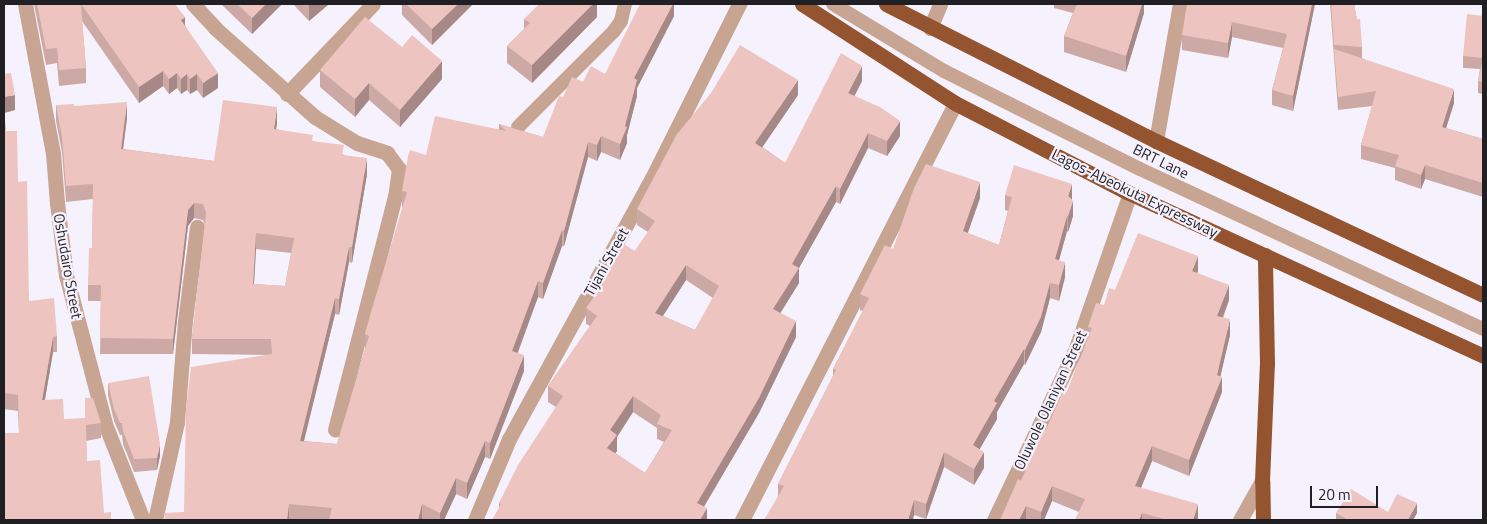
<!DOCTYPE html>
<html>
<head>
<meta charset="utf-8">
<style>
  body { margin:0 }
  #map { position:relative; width:1487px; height:524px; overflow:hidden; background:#f6f2fd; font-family:"Titillium Web",sans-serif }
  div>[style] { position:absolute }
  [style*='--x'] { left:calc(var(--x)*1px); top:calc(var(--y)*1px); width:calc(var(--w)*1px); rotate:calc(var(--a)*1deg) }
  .service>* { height:14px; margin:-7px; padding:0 7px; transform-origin:7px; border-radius:7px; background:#c8a593 }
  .minor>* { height:15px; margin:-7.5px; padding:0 7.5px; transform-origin:7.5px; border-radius:7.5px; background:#c8a593 }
  .trunk>* { height:15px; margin:-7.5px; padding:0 7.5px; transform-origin:7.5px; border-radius:7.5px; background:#945430 }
  .wall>* { inset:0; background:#cca9a5 }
  .shaded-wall>* { inset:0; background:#a68986 }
  .building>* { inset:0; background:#edc4c0 }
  span { translate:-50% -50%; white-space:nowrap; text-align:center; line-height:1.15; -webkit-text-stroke:4.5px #f6f2fd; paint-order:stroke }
  .street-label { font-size:15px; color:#201f23 }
  .frame { position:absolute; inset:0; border:5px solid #201f23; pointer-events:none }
  .scale { position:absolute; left:1310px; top:486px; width:68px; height:22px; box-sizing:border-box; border:2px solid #201f23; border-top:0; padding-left:6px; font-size:15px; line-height:18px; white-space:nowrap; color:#201f23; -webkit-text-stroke:4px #f6f2fd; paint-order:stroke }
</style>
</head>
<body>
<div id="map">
  <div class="service">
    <div style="--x:833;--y:4;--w:130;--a:31.1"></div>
    <div style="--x:944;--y:71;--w:219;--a:26.6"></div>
    <div style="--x:1140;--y:169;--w:378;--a:25"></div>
    <div style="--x:518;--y:127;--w:136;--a:-45"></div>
    <div style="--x:614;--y:31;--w:12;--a:-55"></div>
    <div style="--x:621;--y:21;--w:17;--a:-77"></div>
  </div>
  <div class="minor">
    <div style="--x:25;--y:4;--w:152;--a:79.4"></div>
    <div style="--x:53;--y:153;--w:50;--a:85.4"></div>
    <div style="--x:57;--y:203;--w:73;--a:82.9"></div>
    <div style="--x:66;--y:275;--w:154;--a:75.3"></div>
    <div style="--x:105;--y:424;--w:103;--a:68.4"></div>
    <div style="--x:193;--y:4;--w:33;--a:47"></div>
    <div style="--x:215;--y:28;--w:134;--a:41.7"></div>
    <div style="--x:315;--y:117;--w:49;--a:31.8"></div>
    <div style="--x:357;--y:143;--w:32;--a:18"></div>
    <div style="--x:387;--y:153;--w:20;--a:53"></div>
    <div style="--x:399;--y:169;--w:27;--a:98"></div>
    <div style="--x:395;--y:196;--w:241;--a:104.4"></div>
    <div style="--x:930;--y:28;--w:26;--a:-67"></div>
    <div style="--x:287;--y:94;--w:124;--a:-46.3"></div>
    <div style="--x:1156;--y:141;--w:139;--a:-80.1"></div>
    <div style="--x:155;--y:520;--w:100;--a:-77.3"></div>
    <div style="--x:177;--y:422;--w:101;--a:-85.5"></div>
    <div style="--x:185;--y:321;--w:95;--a:-82.7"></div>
    <div style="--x:475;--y:520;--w:88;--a:-67.2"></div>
    <div style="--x:509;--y:439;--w:298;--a:-61.3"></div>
    <div style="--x:652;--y:178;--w:195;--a:-63.4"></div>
    <div style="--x:742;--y:520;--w:468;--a:-62.9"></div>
    <div style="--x:994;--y:520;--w:191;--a:-64.5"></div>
    <div style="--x:1076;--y:348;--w:164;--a:-70.8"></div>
    <div style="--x:1240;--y:520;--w:45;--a:-60.6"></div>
  </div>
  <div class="trunk">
    <div style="--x:802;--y:4;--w:182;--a:32.9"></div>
    <div style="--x:955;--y:103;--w:194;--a:27.4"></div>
    <div style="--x:1127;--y:192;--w:392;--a:24.7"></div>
    <div style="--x:886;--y:4;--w:303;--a:26.9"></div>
    <div style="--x:1156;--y:141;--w:361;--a:25.2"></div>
    <div style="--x:1263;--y:520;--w:39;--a:-91"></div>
    <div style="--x:1262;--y:481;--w:117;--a:-87.6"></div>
    <div style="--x:1267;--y:364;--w:109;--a:-91.1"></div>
  </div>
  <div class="wall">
    <div style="clip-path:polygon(34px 4px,175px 4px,185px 25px,218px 88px,203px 98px,197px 90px,190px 94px,187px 90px,181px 94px,177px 88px,169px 94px,163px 86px,139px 103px,82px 21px,86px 68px,86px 83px,59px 86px,57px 63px,46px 65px)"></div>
    <div style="clip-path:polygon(221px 4px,282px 4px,252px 34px)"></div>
    <div style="clip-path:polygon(293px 4px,328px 4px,328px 5px,309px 21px)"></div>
    <div style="clip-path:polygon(400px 4px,473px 4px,432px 45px,402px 15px,402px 6px)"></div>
    <div style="clip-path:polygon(597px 4px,597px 17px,532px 83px,507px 63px,507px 46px,524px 29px,524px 19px)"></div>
    <div style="clip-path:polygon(evenodd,674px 4px,674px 16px,637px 88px,637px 96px,627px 135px,627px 143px,620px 160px,601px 152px,597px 161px,588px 157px,564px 246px,562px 246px,543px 299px,538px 297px,518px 353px,524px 371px,490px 459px,485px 457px,467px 499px,456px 494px,444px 520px,295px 520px,184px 512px,268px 355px,192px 354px,192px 339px,205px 225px,203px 220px,194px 218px,188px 226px,173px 354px,100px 354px,101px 301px,88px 301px,88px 285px,92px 248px,93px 199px,66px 202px,62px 152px,56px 121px,56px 105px,74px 106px,127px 118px,123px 149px,214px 161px,277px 123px,276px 129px,313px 141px,344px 155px,367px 174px,352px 263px,349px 262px,339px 315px,335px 314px,304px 441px,337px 444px,365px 349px,365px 334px,403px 207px,402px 206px,402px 191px,426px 155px,499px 129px,499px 124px,543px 137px,563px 97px,583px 82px,605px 74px,674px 4px,256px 249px,291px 253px,285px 286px,254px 284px,256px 249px)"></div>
    <div style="clip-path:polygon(1054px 4px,1144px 4px,1144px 13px,1126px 72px,1064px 52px,1064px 36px,1073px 13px,1054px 8px)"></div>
    <div style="clip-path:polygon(1187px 4px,1315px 4px,1293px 111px,1272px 105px,1272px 90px,1283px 48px,1232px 37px,1228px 58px,1182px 50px,1182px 35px)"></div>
    <div style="clip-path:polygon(1330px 4px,1354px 4px,1362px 47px,1362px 58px,1454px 103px,1446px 128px,1483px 139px,1483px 197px,1425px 179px,1421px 189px,1395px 180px,1395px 168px,1361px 159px,1361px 145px,1372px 106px,1338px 110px)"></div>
    <div style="clip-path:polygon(1483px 16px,1483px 94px,1478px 93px,1478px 81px,1480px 69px,1463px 68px,1463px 56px)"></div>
    <div style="clip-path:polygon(402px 47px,442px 79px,400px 127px,369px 100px,355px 117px,320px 87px,320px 70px)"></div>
    <div style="clip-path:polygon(4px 70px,15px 110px,4px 113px,6px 131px,18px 182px,29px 301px,57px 336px,57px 352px,53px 352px,45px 400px,64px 419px,101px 423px,101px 438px,86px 441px,87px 461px,104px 513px,19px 433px,18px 411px,4px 409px)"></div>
    <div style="clip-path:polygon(evenodd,862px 81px,854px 96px,900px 136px,887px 156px,868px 148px,840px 204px,836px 202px,799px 268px,799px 283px,780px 313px,796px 337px,759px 413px,704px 507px,707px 520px,499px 507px,499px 503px,556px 407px,548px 402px,548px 386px,590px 326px,586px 324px,586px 308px,599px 290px,599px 279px,635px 251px,648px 232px,637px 225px,637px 209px,798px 95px,762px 147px,785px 163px,862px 81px,686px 280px,713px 298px,695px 330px,663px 316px,686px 280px,862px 81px,633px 412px,657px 428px,657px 439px,664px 442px,645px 473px,615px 453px,617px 451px,617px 437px,633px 412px)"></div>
    <div style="clip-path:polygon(1005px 195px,1072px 200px,1073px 216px,1068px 232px,1067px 231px,1059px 260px,1065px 277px,1059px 301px,1050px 298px,1041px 332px,1025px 365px,1024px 364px,997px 412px,997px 419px,979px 449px,984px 468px,974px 485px,944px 467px,926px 519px,914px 515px,778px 496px,778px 484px,833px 376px,833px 369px,863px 311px,860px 310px,860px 294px,980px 198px,967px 233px,999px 245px,1008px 211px,1005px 210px)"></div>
    <div style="clip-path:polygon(1198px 271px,1197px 273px,1229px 300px,1223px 318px,1230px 335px,1220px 376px,1222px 392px,1189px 476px,1152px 461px,1141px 488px,1198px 520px,1075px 520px,1079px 512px,1052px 501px,1044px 520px,1000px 520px,1067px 392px,1088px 338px,1088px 327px,1115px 290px)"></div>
    <div style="clip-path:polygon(108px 383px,160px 456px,157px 470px,134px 472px,123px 444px,122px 435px,120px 435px,114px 421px,108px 395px)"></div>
    <div style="clip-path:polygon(1336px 513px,1388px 512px,1417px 513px,1413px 520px,1336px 520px)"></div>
  </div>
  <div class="shaded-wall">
    <div style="clip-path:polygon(266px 4px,282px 4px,252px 34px,252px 18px)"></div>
    <div style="clip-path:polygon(310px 4px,328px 4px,328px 5px,309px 21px,309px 5px)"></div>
    <div style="clip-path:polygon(458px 4px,473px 4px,432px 45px,432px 29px)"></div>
    <div style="clip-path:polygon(593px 4px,597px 4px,597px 17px,532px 83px,532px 65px)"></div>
    <div style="clip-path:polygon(673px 4px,674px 4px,674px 16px,637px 88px,637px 96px,627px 135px,627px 143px,620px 160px,620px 144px,634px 78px)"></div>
    <div style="clip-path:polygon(1142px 4px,1144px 4px,1144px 13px,1126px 72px,1126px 56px)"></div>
    <div style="clip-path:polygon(1312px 4px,1315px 4px,1293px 111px,1293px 96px)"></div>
    <div style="clip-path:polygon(185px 17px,185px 33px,181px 20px)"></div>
    <div style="clip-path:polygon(1232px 22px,1232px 37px,1228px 58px,1228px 43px)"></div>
    <div style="clip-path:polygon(442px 61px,442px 79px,400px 127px,400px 110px)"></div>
    <div style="clip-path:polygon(862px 66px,862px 81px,848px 109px,848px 93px)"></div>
    <div style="clip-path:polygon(163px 71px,163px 86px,139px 103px,139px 87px)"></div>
    <div style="clip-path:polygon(177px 73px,177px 88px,169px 94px,169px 79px)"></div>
    <div style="clip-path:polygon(218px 73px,218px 88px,203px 98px,203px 83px)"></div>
    <div style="clip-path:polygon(187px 74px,187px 90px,181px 94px,181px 79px)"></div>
    <div style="clip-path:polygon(197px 74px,197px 90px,190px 94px,190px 79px)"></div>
    <div style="clip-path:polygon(798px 80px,798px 95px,755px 158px,755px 143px)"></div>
    <div style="clip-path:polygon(369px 83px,369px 100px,355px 117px,355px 99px)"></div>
    <div style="clip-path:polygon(1454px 89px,1454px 103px,1442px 141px,1442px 127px)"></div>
    <div style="clip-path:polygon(15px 95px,15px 110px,4px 113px,4px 97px)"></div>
    <div style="clip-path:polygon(127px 102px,127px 118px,121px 165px,121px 149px)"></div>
    <div style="clip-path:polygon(277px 107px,277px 123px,274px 145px,274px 129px)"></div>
    <div style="clip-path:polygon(900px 121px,900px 136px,887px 156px,887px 141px)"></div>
    <div style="clip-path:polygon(868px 133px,868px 148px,840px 204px,840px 189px)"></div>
    <div style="clip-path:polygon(601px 136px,601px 152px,597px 161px,597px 145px)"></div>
    <div style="clip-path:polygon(588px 142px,588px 157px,564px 246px,564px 231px)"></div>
    <div style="clip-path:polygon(367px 158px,367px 174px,352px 263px,352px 247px)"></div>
    <div style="clip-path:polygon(1425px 165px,1425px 179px,1421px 189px,1421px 175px)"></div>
    <div style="clip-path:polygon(980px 182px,980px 198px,963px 247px,963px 231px)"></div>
    <div style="clip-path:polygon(1072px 184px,1072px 200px,1068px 196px)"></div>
    <div style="clip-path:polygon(836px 186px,836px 202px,799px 268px,799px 283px,773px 325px,773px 309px,792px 264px)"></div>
    <div style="clip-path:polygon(1073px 201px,1073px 216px,1068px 232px,1068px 216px)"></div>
    <div style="clip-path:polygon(194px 203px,194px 218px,188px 226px,173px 354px,173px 339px,188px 210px)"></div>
    <div style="clip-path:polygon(1067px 216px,1067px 231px,1055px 275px,1055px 259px)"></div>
    <div style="clip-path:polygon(562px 230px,562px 246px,543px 299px,543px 283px)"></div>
    <div style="clip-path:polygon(256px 233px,256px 249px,253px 300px,253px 284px)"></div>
    <div style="clip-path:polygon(349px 247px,349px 262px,339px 315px,339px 299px)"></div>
    <div style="clip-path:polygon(1198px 256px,1198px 271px,1192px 286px,1192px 271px)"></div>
    <div style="clip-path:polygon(1065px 262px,1065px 277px,1059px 301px,1059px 285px)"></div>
    <div style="clip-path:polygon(686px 265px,686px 280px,655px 328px,655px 313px)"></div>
    <div style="clip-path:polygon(538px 281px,538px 297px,512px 367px,512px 351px)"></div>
    <div style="clip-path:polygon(1050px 283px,1050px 298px,1041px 332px,1025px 365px,1025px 350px)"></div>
    <div style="clip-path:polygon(1229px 285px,1229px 300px,1217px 332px,1217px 316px)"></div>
    <div style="clip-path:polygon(335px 298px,335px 314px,300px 457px,300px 441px)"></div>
    <div style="clip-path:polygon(1230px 319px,1230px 335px,1218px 387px,1222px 377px,1222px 392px,1189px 476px,1189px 460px,1217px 375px)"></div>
    <div style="clip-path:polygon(796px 321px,796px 337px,759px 413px,697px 518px,697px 503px)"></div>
    <div style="clip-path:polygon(53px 337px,53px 352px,42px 416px,42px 400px)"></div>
    <div style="clip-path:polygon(1024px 349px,1024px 364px,997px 412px,997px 419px,973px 461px,973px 445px,994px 401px)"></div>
    <div style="clip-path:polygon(524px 355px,524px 371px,490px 459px,490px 443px)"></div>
    <div style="clip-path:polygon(633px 396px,633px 412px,617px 437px,617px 451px,607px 464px,607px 448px,610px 430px)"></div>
    <div style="clip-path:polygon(485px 441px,485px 457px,467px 499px,467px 483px)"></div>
    <div style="clip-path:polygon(160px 444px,160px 456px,157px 470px,157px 458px)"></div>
    <div style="clip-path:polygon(1152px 446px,1152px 461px,1135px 502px,1135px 486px)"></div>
    <div style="clip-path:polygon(944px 452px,944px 467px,926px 519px,926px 504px)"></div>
    <div style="clip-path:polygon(984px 452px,984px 468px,974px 485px,974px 469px)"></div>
    <div style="clip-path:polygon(456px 478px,456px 494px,444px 520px,440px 520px,440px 513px)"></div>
    <div style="clip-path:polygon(1052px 486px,1052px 501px,1044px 520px,1041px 520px,1041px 512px)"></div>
    <div style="clip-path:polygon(914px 500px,914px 515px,913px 520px,908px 520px)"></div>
    <div style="clip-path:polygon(1417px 503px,1417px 513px,1413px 520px,1408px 520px)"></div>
    <div style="clip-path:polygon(289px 504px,289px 520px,287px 520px)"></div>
    <div style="clip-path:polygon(422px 504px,422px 520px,418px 520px)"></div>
    <div style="clip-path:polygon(1198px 504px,1198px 520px,1193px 520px)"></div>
    <div style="clip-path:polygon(1026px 506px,1026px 520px,1019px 520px)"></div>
    <div style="clip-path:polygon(707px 508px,707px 520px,700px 520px)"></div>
    <div style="clip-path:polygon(1142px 513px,1142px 520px,1139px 520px)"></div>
  </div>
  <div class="building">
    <div style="clip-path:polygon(37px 4px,81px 4px,86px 68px,59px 70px,57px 48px,46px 49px)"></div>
    <div style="clip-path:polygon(81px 4px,175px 4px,185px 17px,181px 20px,218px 73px,203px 83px,197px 74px,190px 79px,187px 74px,181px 79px,177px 73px,169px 79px,163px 71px,139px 87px)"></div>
    <div style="clip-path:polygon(237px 4px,266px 4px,252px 18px)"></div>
    <div style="clip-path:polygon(406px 4px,458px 4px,432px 29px)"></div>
    <div style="clip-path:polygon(539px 4px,593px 4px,532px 65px,507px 46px,530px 23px,524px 19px)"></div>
    <div style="clip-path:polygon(evenodd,640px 4px,673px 4px,634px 78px,637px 80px,625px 126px,627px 127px,620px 144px,601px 136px,597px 145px,588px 142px,564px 231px,562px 230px,543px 283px,538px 281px,512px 351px,524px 355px,490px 443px,485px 441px,467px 483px,456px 478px,440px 513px,422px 504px,418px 520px,329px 520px,332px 508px,289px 504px,287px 520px,165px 520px,164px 513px,184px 512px,186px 409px,191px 367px,272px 354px,271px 339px,192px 339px,206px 213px,203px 204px,194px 203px,188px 210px,173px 339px,100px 338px,101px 285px,88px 285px,89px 248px,92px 248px,93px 184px,66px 186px,62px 137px,56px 105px,74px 104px,74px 106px,127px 102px,121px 149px,214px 161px,223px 100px,277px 107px,274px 129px,313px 135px,312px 141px,344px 145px,342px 155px,367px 158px,352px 247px,349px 247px,339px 299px,335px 298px,300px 441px,337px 444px,369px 336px,365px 334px,371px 312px,407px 192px,402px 191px,408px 156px,410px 150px,426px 155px,435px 116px,506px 131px,499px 124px,543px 137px,559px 96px,563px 97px,572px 77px,583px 82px,591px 66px,605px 74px,640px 4px,256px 233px,294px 238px,285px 286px,253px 284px,256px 233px)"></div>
    <div style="clip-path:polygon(1077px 4px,1142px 4px,1126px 56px,1064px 36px)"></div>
    <div style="clip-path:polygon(1187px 4px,1312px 4px,1293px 96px,1272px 90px,1287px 34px,1232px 22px,1228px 43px,1182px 35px)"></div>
    <div style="clip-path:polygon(1331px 4px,1354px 4px,1357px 19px,1360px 19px,1362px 47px,1334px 45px)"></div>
    <div style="clip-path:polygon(1467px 14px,1483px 16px,1483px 82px,1478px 81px,1483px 58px,1463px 56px)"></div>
    <div style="clip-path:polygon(365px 17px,402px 47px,412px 35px,442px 61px,400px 110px,369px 83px,355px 99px,320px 70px)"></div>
    <div style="clip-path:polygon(evenodd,740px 45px,798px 80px,755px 143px,785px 163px,841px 53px,862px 66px,848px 93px,880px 107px,900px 121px,887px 141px,868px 133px,840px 189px,836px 186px,792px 264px,799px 268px,773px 309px,796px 321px,759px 398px,697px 503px,707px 508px,700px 520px,492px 520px,501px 504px,499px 503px,518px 465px,563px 396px,548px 386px,597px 316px,586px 308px,604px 283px,599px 279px,604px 269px,622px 243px,635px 251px,655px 221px,637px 209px,677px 134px,711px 93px,740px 45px,686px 265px,719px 286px,695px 330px,655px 313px,686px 265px,740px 45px,633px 396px,661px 415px,657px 424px,672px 430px,645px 473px,607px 448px,617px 435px,610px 430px,633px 396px)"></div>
    <div style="clip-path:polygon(1334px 49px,1454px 89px,1442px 127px,1483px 139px,1483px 183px,1425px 165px,1421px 175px,1395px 166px,1399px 155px,1361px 145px,1376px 91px,1338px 97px)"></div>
    <div style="clip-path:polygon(4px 70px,4px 74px,11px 73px,15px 95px,4px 97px)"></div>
    <div style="clip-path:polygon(4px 112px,6px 131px,17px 131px,18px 182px,27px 181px,29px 301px,54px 298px,57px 336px,53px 337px,42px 400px,63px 399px,64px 419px,85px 418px,85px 398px,93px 398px,101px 423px,86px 425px,87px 461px,100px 460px,104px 513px,111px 512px,111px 520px,4px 520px,4px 433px,19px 433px,18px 395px,4px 393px)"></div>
    <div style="clip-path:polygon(926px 164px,980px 182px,963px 231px,999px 245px,1012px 197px,1005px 195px,1014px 165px,1072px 184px,1068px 196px,1073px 201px,1068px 216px,1067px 216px,1055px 259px,1065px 262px,1059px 285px,1050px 283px,1041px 317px,1025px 350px,1024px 349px,994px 401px,997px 403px,973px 445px,984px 452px,974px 469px,944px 452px,926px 504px,914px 500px,908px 520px,764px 520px,784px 486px,778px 484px,836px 370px,833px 369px,869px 298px,860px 294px,885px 245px,893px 249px,914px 188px)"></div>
    <div style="clip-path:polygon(1138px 233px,1198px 256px,1192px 271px,1229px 285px,1217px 316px,1230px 319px,1217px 375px,1222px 377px,1189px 460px,1152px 446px,1135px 486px,1198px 504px,1193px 520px,1168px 520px,1142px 513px,1139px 520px,1075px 520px,1085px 499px,1052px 486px,1041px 512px,1026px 506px,1019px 520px,1000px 520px,1018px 479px,1021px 481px,1043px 429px,1046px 430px,1063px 391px,1067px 392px,1092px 328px,1088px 327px,1096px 303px,1104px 305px,1109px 288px,1115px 290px)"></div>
    <div style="clip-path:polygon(149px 376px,160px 444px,157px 458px,134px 459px,123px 431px,122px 423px,120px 423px,114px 409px,108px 383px)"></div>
    <div style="clip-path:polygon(1351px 489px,1388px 512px,1397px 494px,1417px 503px,1408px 520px,1348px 520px,1336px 513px)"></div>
  </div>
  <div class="street-label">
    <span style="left:1161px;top:161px;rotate:26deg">BRT Lane</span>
    <span style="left:1135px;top:193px;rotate:26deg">Lagos-Abeokuta Expressway</span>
    <span style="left:606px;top:262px;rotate:-61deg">Tijani Street</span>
    <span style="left:68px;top:266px;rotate:80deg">Oshudairo Street</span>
    <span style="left:1050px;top:400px;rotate:-65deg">Oluwole Olaniyan Street</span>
  </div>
  <div class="frame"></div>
  <div class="scale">20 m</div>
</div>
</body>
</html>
